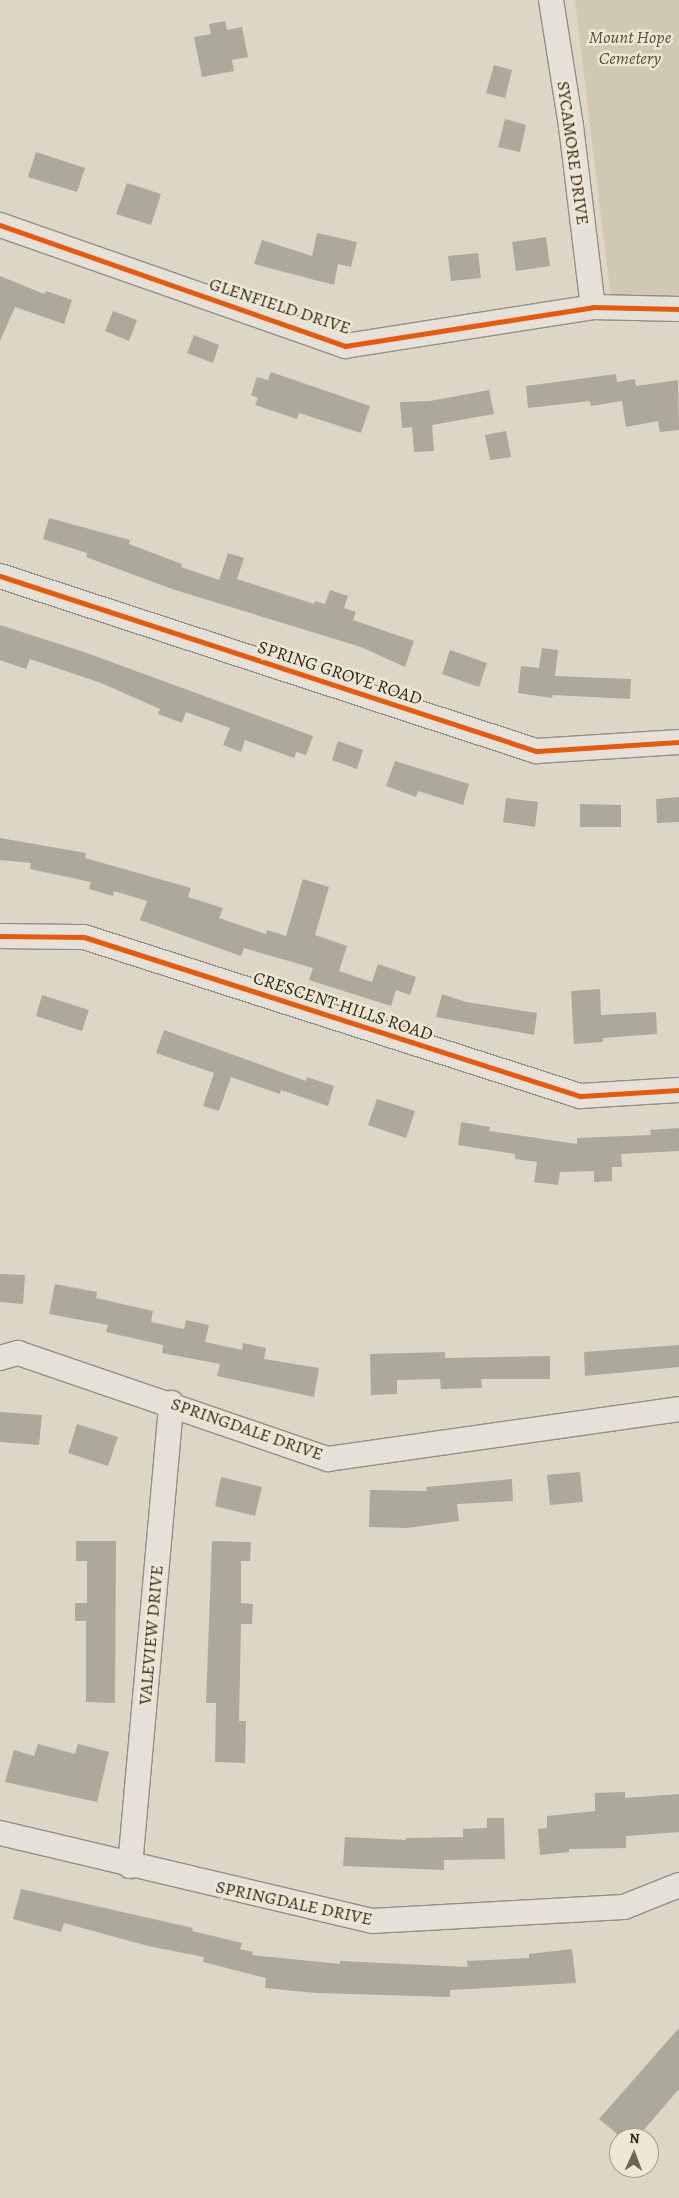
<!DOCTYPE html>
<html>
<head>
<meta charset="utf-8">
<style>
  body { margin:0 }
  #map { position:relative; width:679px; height:2198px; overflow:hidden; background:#dcd6c6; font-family:Alegreya,serif }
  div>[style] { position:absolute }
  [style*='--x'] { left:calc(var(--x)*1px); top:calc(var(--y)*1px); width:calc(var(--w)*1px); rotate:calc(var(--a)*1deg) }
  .green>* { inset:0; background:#d0c8b2 }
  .building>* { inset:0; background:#ada89c }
  .roads { filter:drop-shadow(1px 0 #938e83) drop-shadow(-1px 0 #938e83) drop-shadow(0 1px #938e83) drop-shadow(0 -1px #938e83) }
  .street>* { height:24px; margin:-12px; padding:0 12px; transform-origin:12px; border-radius:12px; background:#e4e1d9 }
  .cycleway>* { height:5px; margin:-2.5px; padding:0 2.5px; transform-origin:2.5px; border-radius:2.5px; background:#e8590c }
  span { translate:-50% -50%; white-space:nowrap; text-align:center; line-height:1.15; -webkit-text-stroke:5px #eee7d4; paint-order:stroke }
  .park-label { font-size:18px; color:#5a4d3c; font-style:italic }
  .street-label { font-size:18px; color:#35281b }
  .north { position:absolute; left:609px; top:2128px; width:50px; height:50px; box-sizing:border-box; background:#eee7d4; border:1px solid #a49b8a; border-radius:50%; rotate:2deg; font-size:14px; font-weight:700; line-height:20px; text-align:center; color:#35281b }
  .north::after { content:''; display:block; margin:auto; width:18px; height:22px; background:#6f6557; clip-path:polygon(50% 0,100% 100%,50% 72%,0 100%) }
</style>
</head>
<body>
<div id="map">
  <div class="green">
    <div style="clip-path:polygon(575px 0,679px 0,679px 309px,612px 307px)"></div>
  </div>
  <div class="building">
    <div style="clip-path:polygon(225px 21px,227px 30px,242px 27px,248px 57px,232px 60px,234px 71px,202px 77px,194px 37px,211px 34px,209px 24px)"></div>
    <div style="clip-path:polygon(494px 65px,512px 70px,505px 98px,486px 93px)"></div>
    <div style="clip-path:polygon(505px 119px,526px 125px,520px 152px,498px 147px)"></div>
    <div style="clip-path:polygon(36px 152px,85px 168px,77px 192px,28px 177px)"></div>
    <div style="clip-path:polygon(127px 183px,161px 194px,151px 225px,116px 214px)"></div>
    <div style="clip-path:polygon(317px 233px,357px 242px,351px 267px,338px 264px,334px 285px,254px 264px,262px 240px,312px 256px)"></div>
    <div style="clip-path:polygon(546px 237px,550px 266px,516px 271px,512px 242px)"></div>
    <div style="clip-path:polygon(478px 253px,481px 278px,451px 281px,448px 256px)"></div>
    <div style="clip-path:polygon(0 276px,44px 294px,46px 291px,72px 300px,64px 324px,15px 307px,0 341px)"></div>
    <div style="clip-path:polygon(113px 311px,137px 320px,129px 341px,105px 331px)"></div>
    <div style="clip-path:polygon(194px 335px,219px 345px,213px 363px,187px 353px)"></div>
    <div style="clip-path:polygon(271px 372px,370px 406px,361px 433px,299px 413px,297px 419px,255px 405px,258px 398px,251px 395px,257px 377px,268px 380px)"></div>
    <div style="clip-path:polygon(616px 374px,617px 382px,635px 379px,636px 386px,678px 380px,679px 430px,660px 432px,658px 421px,626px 427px,622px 401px,591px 406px,590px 401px,528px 408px,526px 386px)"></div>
    <div style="clip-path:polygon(489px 390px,494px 414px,432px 425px,434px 451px,414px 452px,412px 427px,402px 428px,400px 402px,430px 401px)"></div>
    <div style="clip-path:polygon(506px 431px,511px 457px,490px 460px,485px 435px)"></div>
    <div style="clip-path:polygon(49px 518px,130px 540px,129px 544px,182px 564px,181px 567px,219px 580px,228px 553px,244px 558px,237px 579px,314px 604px,315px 601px,325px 604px,330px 590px,348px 596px,344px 608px,356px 612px,353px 620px,414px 641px,405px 667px,361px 647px,172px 589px,86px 557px,87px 553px,43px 539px)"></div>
    <div style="clip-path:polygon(0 625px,84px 652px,313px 736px,306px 755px,296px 752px,294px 758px,245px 740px,241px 752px,223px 745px,230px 728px,186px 712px,182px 723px,158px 714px,160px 709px,101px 683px,30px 659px,26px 669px,0 660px)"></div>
    <div style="clip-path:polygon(542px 648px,558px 650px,555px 676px,631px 679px,630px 699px,553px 695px,552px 698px,518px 693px,521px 666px,539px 668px)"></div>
    <div style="clip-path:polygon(450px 650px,487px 663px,479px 687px,442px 674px)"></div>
    <div style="clip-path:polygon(338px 741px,363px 750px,357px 769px,332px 760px)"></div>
    <div style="clip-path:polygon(395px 761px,469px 784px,463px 805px,418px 791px,416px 797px,386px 786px)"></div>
    <div style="clip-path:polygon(679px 797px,679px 822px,657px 823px,656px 799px)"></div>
    <div style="clip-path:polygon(506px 798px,538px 802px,535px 827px,503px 822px)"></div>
    <div style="clip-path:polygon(580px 804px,621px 805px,621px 827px,580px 827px)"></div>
    <div style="clip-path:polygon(0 838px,86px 853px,85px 858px,191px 888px,188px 897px,223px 908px,219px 918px,266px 934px,267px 930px,286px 936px,303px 879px,329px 887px,315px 935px,347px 946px,339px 971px,372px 982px,378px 964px,416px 977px,410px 995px,396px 990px,391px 1006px,309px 980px,313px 968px,244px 948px,241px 956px,140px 920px,147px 901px,114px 891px,113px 896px,89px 889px,91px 882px,30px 869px,31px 863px,0 860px)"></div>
    <div style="clip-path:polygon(600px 989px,601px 1015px,656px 1012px,657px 1034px,603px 1038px,603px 1042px,574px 1044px,571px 991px)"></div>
    <div style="clip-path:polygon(442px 994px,466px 1002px,537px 1013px,534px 1035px,436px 1017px)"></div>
    <div style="clip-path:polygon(42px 995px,89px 1010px,82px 1031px,36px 1016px)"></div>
    <div style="clip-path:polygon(164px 1030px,306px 1081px,307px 1077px,334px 1086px,328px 1106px,281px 1090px,280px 1094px,231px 1077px,219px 1111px,203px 1106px,214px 1073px,156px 1053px)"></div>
    <div style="clip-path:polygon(377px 1099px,415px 1111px,406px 1138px,368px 1125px)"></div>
    <div style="clip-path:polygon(461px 1122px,490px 1127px,489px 1131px,577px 1144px,577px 1138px,651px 1135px,650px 1130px,679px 1128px,679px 1151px,621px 1154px,622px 1167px,612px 1167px,612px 1181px,594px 1182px,594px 1171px,560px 1172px,558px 1185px,534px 1182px,537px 1162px,515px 1159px,515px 1154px,458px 1145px)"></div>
    <div style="clip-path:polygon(0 1274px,25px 1275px,23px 1304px,0 1302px)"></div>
    <div style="clip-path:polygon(55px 1284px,97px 1292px,96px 1298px,153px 1311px,151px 1322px,184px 1329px,186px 1320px,209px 1325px,205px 1342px,242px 1350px,243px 1343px,266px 1348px,264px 1359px,319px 1368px,314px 1397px,217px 1376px,220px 1364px,162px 1353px,163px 1345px,106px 1332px,108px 1325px,49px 1314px)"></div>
    <div style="clip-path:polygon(679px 1345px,679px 1367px,585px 1376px,584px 1352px)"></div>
    <div style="clip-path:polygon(445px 1352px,445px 1358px,550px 1356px,550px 1379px,481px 1379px,482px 1388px,441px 1389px,440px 1379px,397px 1380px,397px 1394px,371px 1395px,370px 1354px)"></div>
    <div style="clip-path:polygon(0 1412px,42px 1415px,39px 1445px,0 1442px)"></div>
    <div style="clip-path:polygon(77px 1424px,118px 1437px,108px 1466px,68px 1453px)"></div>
    <div style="clip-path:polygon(580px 1472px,583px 1502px,550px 1505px,547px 1475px)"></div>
    <div style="clip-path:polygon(221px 1477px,262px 1487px,255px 1516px,215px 1506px)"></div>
    <div style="clip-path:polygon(512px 1479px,513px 1501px,457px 1504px,459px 1521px,407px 1528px,369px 1527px,370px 1490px,427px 1491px,426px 1487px)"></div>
    <div style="clip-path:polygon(76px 1541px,116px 1541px,115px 1703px,86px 1702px,86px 1621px,75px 1621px,75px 1603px,87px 1603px,87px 1561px,76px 1561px)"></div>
    <div style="clip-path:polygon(212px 1541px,251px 1542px,250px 1561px,241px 1561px,241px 1603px,253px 1604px,252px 1624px,241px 1624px,239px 1721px,246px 1721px,245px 1763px,215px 1762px,216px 1703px,206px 1703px)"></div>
    <div style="clip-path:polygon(38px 1744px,75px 1754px,78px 1744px,109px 1752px,97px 1802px,5px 1782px,14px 1750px,34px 1756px)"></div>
    <div style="clip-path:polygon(625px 1792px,625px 1798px,679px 1794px,679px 1832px,626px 1836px,626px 1848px,569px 1849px,569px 1852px,540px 1855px,538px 1829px,547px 1828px,547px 1816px,595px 1811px,595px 1793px)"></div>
    <div style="clip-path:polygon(487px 1818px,504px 1818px,505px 1859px,444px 1860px,444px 1870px,343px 1866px,345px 1837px,406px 1840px,406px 1838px,463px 1837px,463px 1829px,487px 1828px)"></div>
    <div style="clip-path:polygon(21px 1889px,193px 1928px,192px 1931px,242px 1943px,240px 1949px,253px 1952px,252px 1955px,340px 1964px,340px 1961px,468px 1967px,467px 1961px,529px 1958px,529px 1954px,572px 1949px,576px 1983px,450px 1990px,450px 1997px,316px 1993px,265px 1988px,266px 1978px,203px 1962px,204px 1957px,148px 1946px,64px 1923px,61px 1932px,13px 1919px)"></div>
    <div style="clip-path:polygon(679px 2028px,679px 2089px,637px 2138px,622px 2138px,599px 2119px)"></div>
  </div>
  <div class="roads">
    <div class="street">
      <div style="--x:551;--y:0;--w:128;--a:81"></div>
      <div style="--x:571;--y:126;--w:182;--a:83.1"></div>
      <div style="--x:0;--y:225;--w:366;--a:19.3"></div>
      <div style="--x:345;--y:346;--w:251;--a:-8.9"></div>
      <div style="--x:593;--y:307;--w:86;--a:1.3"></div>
      <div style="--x:0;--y:576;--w:564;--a:18.08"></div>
      <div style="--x:536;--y:751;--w:143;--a:-3.6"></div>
      <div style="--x:0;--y:936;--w:84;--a:0.7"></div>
      <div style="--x:84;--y:937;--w:521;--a:17.77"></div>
      <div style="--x:580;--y:1096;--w:99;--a:-3.5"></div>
      <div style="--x:0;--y:1358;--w:19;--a:-16"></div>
      <div style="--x:18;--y:1353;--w:328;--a:18.9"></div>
      <div style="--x:328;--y:1459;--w:355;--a:-8.1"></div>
      <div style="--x:0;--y:1833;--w:382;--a:13.3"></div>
      <div style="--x:372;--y:1921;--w:252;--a:-3.2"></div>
      <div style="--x:624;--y:1907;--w:59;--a:-21.8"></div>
      <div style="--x:130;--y:1866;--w:465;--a:-84.9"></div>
    </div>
  </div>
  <div class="cycleway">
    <div style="--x:0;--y:225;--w:366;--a:19.3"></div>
    <div style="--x:345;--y:346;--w:251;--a:-8.9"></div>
    <div style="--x:593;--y:307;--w:86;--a:1.3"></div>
    <div style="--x:0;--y:576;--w:564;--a:18.08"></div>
    <div style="--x:536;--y:751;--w:143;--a:-3.6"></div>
    <div style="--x:0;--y:936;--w:84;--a:0.7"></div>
    <div style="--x:84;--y:937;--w:521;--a:17.77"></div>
    <div style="--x:580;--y:1096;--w:99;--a:-3.5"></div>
  </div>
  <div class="park-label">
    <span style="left:630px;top:48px">Mount Hope<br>Cemetery</span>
  </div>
  <div class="street-label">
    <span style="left:573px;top:153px;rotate:82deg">SYCAMORE DRIVE</span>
    <span style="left:280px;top:306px;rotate:18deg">GLENFIELD DRIVE</span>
    <span style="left:340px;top:673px;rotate:18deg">SPRING GROVE ROAD</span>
    <span style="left:343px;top:1006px;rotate:18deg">CRESCENT HILLS ROAD</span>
    <span style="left:247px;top:1429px;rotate:19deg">SPRINGDALE DRIVE</span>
    <span style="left:151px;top:1635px;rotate:-85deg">VALEVIEW DRIVE</span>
    <span style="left:294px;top:1903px;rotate:12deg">SPRINGDALE DRIVE</span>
  </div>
  <div class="north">N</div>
</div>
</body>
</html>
